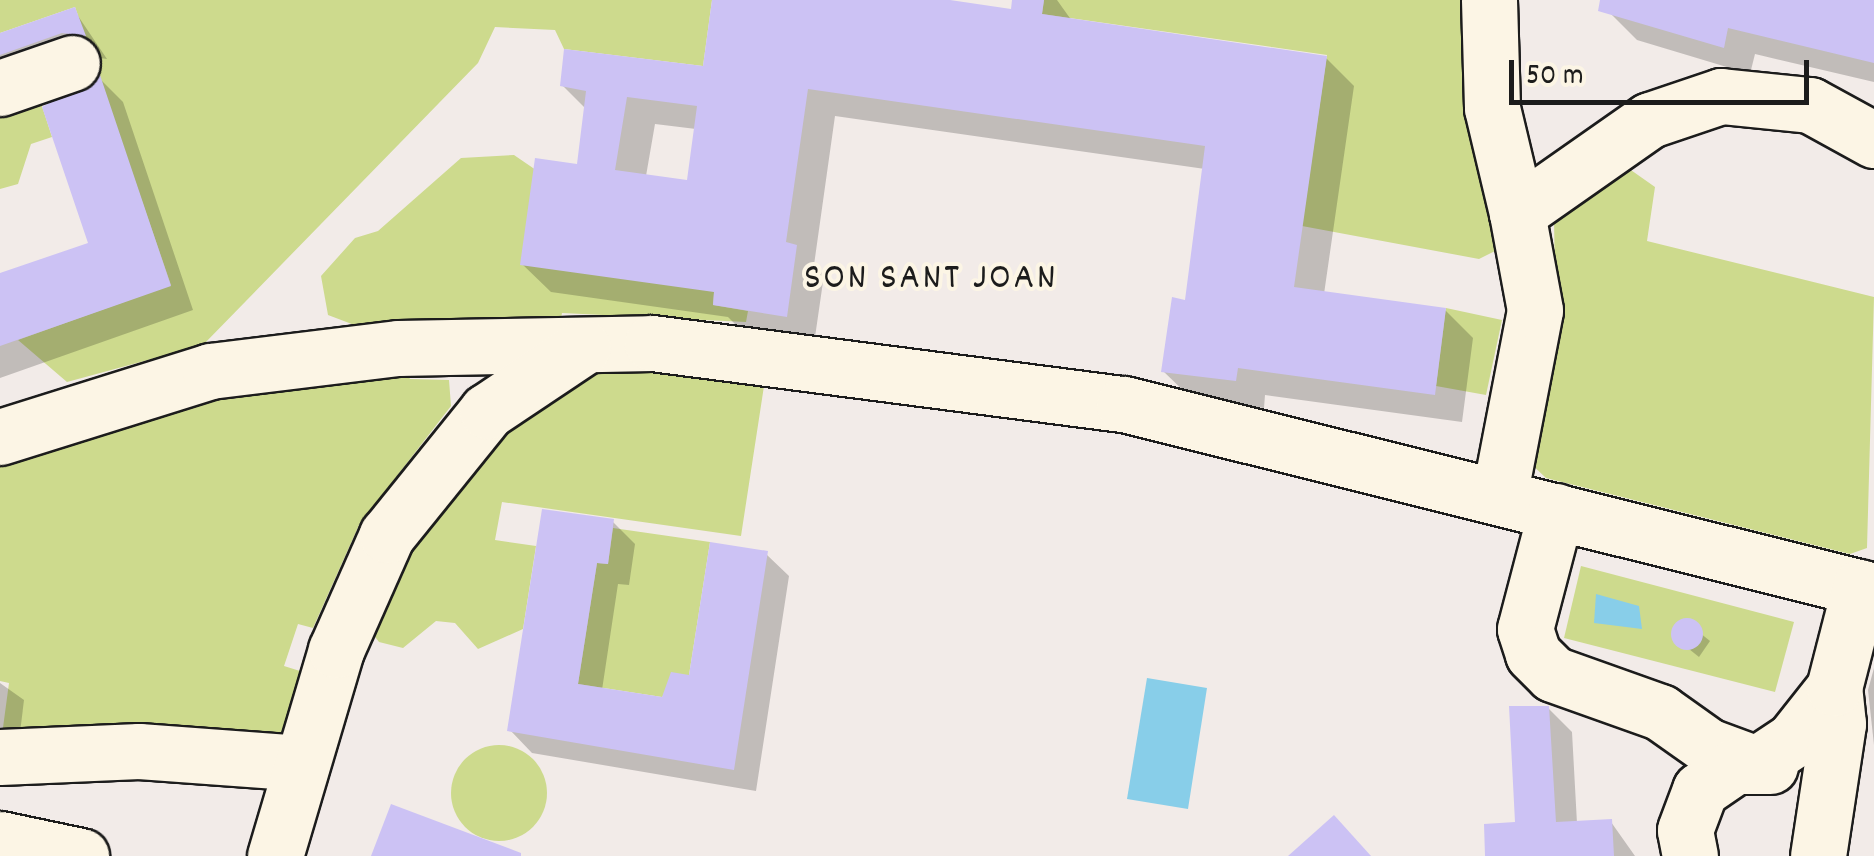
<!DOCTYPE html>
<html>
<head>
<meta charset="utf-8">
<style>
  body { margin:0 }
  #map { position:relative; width:1874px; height:856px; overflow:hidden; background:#f2ebe8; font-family:Dekko,sans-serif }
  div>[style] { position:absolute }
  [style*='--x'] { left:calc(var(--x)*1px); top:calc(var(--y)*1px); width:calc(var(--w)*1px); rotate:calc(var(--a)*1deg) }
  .green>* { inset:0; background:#cdda8d }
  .round { border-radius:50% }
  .water>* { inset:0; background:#88cee9 }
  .shadow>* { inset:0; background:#0003 }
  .building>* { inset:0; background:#ccc2f4 }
  .roads { filter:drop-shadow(2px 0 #1c1c1c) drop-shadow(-2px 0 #1c1c1c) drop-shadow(0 2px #1c1c1c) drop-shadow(0 -2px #1c1c1c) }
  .minor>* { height:55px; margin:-27.5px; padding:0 27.5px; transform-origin:27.5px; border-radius:27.5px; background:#fcf5e5 }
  span { translate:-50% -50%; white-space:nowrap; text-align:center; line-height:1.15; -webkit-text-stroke:8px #fcf5e5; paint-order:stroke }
  .neighbourhood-label { font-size:38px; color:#1c1c1c; letter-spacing:2.5px }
  .scale { position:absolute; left:1509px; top:60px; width:300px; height:45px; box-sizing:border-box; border:5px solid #1c1c1c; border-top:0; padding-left:12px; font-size:30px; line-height:35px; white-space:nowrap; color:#1c1c1c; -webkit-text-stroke:8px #fcf5e5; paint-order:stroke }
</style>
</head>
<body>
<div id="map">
  <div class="green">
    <div style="clip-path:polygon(0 0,712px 0,703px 66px,564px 49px,555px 30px,495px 27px,478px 63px,203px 345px,67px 382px,18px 340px,171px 285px,75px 7px,0 33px)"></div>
    <div style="clip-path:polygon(1044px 0,1461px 0,1467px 103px,1495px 251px,1479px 259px,1302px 226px,1327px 55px,1042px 14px)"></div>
    <div style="clip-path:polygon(39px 97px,52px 137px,31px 144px,18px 184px,0 189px,0 100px)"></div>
    <div style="clip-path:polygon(514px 155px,714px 292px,713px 305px,748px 311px,746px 322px,562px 313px,560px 323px,357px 326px,328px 315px,321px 276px,355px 238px,378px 231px,461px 158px)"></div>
    <div style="clip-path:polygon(1628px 168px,1655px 187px,1647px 241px,1874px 297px,1867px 548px,1850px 554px,1546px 478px,1529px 462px,1555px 279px,1554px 219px)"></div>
    <div style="clip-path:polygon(1446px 308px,1502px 320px,1486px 395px,1436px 386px)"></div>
    <div style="clip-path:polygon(610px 363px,764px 386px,741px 536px,502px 502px,495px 540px,536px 546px,523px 629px,478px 649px,455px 623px,436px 621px,403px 648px,379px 642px,372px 633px,426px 524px,506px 431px)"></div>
    <div style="clip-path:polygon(405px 369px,410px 379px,449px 380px,451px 406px,359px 525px,313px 628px,298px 624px,284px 666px,300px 671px,281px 735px,2px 735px,9px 683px,0 681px,0 465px,176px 394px,231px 399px)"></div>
    <div style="clip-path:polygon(613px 528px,710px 542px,689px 675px,662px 697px,578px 684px,597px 563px,608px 564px)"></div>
    <div style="clip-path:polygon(1581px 566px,1794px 622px,1775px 692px,1564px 638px)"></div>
    <div class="round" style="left:451px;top:745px;width:96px;height:96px"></div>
  </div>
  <div class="water">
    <div style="clip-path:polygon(1596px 594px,1639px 606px,1642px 629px,1594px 623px)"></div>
    <div style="clip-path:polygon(1147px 678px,1207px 688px,1188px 809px,1127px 799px)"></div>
  </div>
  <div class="shadow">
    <div style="clip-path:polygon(evenodd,714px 0,932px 0,1013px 12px,1014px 0,1057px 0,1072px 21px,1326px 58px,1354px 86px,1324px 294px,1445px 310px,1473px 338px,1462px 422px,1265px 395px,1264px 408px,1192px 399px,1163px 371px,1187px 302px,1205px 169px,835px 116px,814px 265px,824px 275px,814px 344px,744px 333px,728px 317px,551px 292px,522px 264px,579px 167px,586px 109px,562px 85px,705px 69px,714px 0,655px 124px,696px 129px,689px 182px,646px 176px,655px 124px)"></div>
    <div style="clip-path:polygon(1613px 0,1874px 0,1874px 82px,1755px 54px,1750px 74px,1637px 40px,1610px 13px)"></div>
    <div style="clip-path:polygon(74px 10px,107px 59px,87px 56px,0 97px,0 36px)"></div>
    <div style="clip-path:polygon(99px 78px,123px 102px,193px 310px,0 378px,0 276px,91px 244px)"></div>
    <div style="clip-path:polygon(613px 522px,635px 544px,629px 585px,618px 584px,602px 690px,664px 700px,691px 678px,766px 554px,789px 576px,756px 791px,532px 753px,510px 730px)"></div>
    <div style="clip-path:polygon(1685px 621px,1710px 641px,1699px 657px,1674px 637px)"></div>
    <div style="clip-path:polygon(1874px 668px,1874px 745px,1868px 690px)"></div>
    <div style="clip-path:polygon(0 683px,24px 700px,19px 741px,0 748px)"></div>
    <div style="clip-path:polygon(1548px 708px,1572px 732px,1577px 823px,1611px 822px,1635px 856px,1488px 856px,1518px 824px)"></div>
  </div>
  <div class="building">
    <div style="clip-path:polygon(evenodd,712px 0,950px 0,1011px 9px,1012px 0,1044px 0,1042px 14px,1327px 56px,1294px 287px,1446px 308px,1435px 395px,1238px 368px,1236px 381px,1161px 372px,1172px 297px,1185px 300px,1205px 146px,808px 89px,786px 242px,797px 245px,787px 317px,713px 305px,714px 292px,520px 265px,535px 158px,577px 164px,586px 91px,560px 86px,564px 49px,703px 66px,712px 0,627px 97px,697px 106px,687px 180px,615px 170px,627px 97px)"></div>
    <div style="clip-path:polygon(1600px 0,1874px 0,1874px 63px,1728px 28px,1724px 48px,1598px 11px)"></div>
    <div style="clip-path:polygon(75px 7px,86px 36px,62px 33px,0 55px,0 33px)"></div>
    <div style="clip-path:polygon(100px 75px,171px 286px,0 346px,0 273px,88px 243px,42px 107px)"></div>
    <div style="clip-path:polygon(542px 509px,614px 519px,608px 564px,597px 563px,578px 684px,662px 697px,671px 672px,689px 675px,710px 542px,768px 551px,734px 770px,507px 731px)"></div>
    <div class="round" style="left:1671px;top:618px;width:32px;height:32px"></div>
    <div style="clip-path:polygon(1509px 706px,1549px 706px,1556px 822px,1612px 819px,1614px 856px,1485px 856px,1484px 824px,1515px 822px)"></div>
    <div style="clip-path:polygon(391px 804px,521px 853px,521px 856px,371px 856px)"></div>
    <div style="clip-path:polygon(1334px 815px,1371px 856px,1288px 856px)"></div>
  </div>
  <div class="roads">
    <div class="minor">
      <div style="--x:1489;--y:0;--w:108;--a:88.4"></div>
      <div style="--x:1492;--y:108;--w:108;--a:76.6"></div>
      <div style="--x:0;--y:88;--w:76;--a:-19.1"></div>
      <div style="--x:0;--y:437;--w:220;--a:-17.4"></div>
      <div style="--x:210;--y:371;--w:189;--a:-7"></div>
      <div style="--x:398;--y:348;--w:254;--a:-1.1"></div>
      <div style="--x:652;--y:343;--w:476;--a:7.4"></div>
      <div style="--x:1124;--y:404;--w:773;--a:14"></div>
      <div style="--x:1499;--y:497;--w:190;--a:-79.1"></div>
      <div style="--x:1535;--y:310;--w:99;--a:-100.5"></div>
      <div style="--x:1517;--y:213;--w:162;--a:-35"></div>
      <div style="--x:1650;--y:120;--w:75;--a:-18.7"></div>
      <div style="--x:1721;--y:96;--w:89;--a:5.8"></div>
      <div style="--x:1810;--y:105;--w:73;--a:28.7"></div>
      <div style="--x:1556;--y:511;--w:122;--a:104.7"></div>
      <div style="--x:1525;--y:629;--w:26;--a:72"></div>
      <div style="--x:1533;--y:654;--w:28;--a:45"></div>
      <div style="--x:1553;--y:674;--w:114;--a:19.6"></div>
      <div style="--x:1660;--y:712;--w:59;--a:35.3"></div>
      <div style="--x:1708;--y:746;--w:52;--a:20.2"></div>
      <div style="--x:1757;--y:764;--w:43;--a:-33.7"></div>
      <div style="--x:1793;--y:740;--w:66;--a:-51.7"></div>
      <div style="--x:0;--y:757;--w:139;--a:-2.5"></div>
      <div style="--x:139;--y:751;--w:162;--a:4.2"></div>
      <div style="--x:0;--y:839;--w:83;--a:11.9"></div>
      <div style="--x:275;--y:856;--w:215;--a:-73.5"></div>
      <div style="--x:336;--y:650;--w:126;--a:-66.1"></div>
      <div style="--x:387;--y:535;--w:159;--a:-51.1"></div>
      <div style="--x:487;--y:411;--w:115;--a:-33.7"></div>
      <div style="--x:1690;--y:856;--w:26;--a:-101"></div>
      <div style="--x:1685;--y:830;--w:43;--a:-69.4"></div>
      <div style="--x:1700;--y:790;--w:42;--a:-34.4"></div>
      <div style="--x:1735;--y:766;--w:35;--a:0"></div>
      <div style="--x:1818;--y:856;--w:134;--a:-81.4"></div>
      <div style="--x:1838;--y:724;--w:36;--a:-96"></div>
      <div style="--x:1834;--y:688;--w:104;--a:-75.6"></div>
    </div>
  </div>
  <div class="neighbourhood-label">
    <span style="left:931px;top:280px">SON SANT JOAN</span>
  </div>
  <div class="scale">50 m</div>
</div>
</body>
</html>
